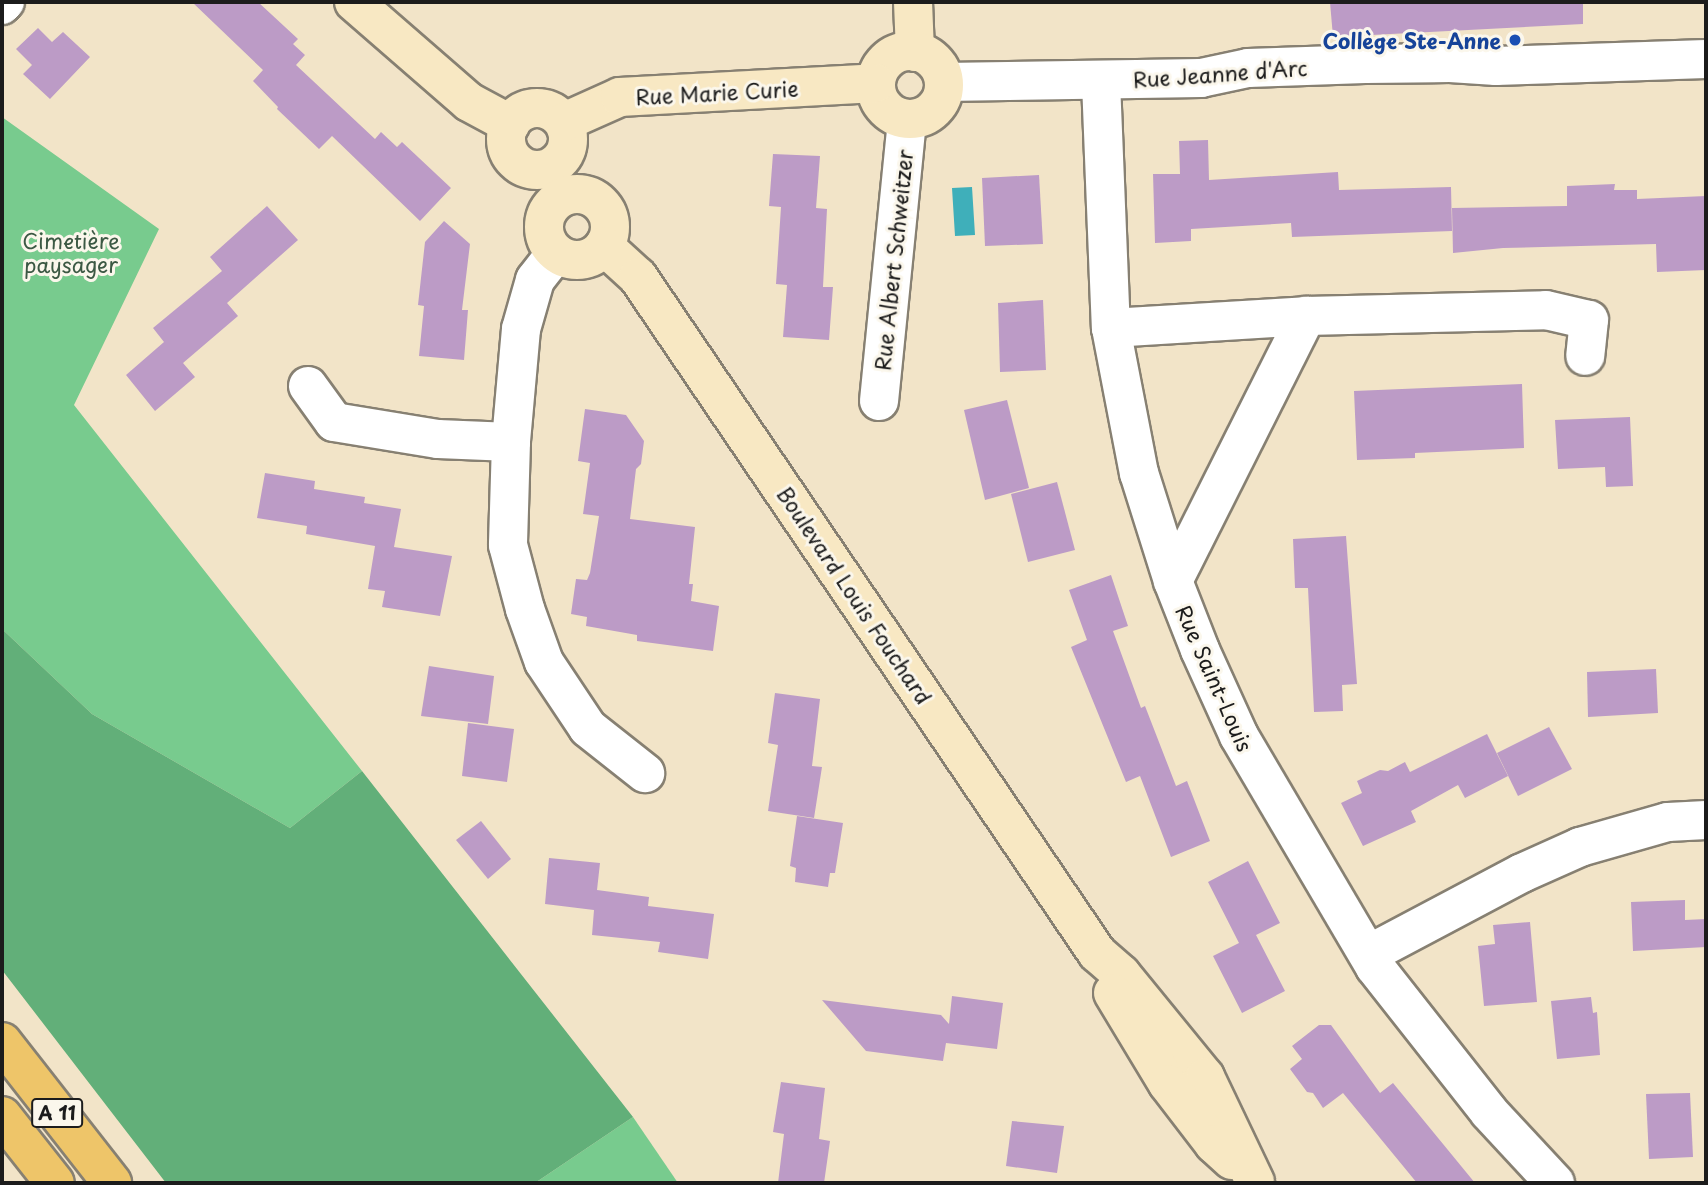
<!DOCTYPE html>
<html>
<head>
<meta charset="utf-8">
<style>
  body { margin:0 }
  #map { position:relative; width:1708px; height:1185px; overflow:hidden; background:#f2e4c8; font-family:"Playpen Sans",sans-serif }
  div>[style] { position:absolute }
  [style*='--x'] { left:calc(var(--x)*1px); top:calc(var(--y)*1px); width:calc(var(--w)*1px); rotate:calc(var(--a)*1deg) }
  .green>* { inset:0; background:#78cb8e }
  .forest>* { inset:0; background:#62af79 }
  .water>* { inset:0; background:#3fafba }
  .building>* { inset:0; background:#bc9bc6 }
  .roads { filter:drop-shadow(2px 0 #878072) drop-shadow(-2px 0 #878072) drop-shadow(0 2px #878072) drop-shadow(0 -2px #878072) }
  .street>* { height:38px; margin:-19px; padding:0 19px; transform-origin:19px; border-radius:19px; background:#fff }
  .secondary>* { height:38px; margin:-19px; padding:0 19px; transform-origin:19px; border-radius:19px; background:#f8e8c3 }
  .secondary>.ring { margin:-19px; padding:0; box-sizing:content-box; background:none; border:38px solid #f8e8c3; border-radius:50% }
  .highway>* { height:38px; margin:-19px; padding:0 19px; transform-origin:19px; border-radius:19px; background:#eec569 }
  .dots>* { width:19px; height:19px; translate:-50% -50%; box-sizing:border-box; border:4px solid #fbf7ec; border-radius:50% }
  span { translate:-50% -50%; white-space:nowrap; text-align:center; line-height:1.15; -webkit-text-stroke:6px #fbf7ec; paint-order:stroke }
  .shield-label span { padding:2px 5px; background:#fbf7ec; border:2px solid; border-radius:5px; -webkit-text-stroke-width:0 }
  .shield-label { font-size:19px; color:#1c1c1c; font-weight:700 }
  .transit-label { font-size:21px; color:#164399; font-weight:700 }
  .right { translate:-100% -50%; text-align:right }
  .street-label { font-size:21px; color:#1c1c1c }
  .park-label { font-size:21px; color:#3c5944 }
  .frame { position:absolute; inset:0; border:4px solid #1c1c1c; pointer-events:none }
</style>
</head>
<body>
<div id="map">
  <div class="green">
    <div style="clip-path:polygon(2px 117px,159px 229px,74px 405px,362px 771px,290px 828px,92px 714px,2px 629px)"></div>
    <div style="clip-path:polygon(633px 1117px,678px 1183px,535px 1183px)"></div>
  </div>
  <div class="forest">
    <div style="clip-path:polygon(2px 629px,92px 714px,290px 828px,362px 771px,633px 1117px,535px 1183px,166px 1183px,2px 970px)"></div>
  </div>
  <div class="water">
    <div style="clip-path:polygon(972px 187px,975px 235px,955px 236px,952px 188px)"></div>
  </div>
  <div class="building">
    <div style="clip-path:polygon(192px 2px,258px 2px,298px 39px,293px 44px,305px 55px,296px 65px,375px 139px,381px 132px,397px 147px,402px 142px,451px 188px,420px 221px,332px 136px,319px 149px,277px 109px,278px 107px,253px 81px,263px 70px)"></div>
    <div style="clip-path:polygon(1330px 2px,1583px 2px,1583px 24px,1333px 37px)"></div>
    <div style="clip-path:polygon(38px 28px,52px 42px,63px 32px,90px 57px,50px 99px,23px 74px,32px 65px,16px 49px)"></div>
    <div style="clip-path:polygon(1208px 140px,1209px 180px,1338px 172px,1339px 190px,1451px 187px,1452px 231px,1292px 237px,1291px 223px,1191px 229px,1191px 241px,1155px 243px,1153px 174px,1180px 174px,1179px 141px)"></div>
    <div style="clip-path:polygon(773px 154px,820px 156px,816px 208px,827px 209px,823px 287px,833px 287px,829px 340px,783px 337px,787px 285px,776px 284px,781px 207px,769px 206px)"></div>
    <div style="clip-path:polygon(1039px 175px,1043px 244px,985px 246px,982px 178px)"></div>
    <div style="clip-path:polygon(1615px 184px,1614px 190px,1637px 190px,1637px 199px,1706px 196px,1706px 270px,1657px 272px,1656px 244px,1503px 248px,1453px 253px,1452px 208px,1567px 206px,1567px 186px)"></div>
    <div style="clip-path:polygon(267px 206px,298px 240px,227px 303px,238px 316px,183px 363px,195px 377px,155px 411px,126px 375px,164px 342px,153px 328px,222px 271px,210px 257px)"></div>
    <div style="clip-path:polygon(444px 221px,470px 244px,462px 310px,468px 310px,464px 360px,419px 356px,424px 306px,418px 305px,425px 242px)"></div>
    <div style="clip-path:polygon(1043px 300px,1046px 370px,1000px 372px,998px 303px)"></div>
    <div style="clip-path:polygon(1522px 384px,1524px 448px,1415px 453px,1415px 458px,1357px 460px,1354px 391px)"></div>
    <div style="clip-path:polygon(1007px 400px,1029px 488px,985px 500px,964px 410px)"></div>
    <div style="clip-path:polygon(585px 409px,626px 415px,644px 441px,641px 464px,636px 469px,630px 519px,695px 527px,689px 584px,693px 584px,691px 601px,719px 606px,713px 651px,637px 641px,637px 635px,586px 626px,587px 617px,571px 614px,576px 579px,587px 580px,590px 573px,599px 516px,583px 514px,590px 463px,578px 461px)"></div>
    <div style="clip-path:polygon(1630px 417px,1633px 486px,1606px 487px,1605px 467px,1558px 469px,1555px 420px)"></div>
    <div style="clip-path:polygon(265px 473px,315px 481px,314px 489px,365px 497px,364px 503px,401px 509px,394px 547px,452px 556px,440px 616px,382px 607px,385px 591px,368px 589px,375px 546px,306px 534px,307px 526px,257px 518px)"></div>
    <div style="clip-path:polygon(1057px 482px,1075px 550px,1028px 562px,1011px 494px)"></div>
    <div style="clip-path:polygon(1346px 536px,1357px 684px,1342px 685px,1343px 711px,1314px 712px,1308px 588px,1295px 588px,1293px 539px)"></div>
    <div style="clip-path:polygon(1111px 575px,1128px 626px,1113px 631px,1141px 708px,1145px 706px,1176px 786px,1187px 781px,1210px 841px,1171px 857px,1140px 776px,1126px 782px,1071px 647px,1087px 640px,1069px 590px)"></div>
    <div style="clip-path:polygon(429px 666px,494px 676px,488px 724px,421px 716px)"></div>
    <div style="clip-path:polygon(1656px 669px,1658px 713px,1588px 717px,1587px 672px)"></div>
    <div style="clip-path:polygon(775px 693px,820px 699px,812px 766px,822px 767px,814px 818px,768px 811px,778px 745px,768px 743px)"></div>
    <div style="clip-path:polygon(468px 723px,514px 729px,507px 782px,462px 776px)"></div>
    <div style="clip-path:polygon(1549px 727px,1572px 769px,1518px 796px,1497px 753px)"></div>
    <div style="clip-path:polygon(1487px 734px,1508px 776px,1465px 798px,1458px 785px,1411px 811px,1416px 822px,1363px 846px,1341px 803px,1362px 793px,1357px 781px,1380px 770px,1388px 771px,1405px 762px,1410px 772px)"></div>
    <div style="clip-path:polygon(797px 816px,843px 823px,835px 873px,830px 873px,828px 887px,795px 882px,796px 868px,790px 866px)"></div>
    <div style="clip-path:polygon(481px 821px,511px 859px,488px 879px,456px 840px)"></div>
    <div style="clip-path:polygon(549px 858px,600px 863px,597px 890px,649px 897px,648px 906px,714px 914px,708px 959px,658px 952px,660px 942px,592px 935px,594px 910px,545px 904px)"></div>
    <div style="clip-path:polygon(1248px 861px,1280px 923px,1256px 935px,1285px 991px,1242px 1013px,1213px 956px,1239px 943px,1208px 882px)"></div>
    <div style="clip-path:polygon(1685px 900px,1685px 920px,1706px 919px,1706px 947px,1633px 951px,1631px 902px)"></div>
    <div style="clip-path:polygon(1530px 922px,1537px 1002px,1484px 1006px,1478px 946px,1495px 944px,1493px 925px)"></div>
    <div style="clip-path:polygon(952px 996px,1003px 1003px,997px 1049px,946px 1043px,943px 1061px,866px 1051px,822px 1000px,941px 1015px,949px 1024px)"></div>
    <div style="clip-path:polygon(1591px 997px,1593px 1013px,1597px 1012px,1600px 1055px,1557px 1059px,1551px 1001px)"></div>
    <div style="clip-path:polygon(1319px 1025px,1331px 1025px,1380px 1093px,1393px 1083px,1475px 1183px,1417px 1183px,1343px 1093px,1323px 1108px,1313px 1093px,1307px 1092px,1290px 1069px,1302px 1059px,1292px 1046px)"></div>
    <div style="clip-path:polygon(781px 1082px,825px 1088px,819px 1139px,830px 1141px,824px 1183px,778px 1183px,784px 1134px,773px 1132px)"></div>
    <div style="clip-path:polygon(1690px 1093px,1693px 1157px,1649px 1159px,1646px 1094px)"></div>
    <div style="clip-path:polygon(1012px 1121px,1064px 1126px,1057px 1173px,1006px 1166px)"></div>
  </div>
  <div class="roads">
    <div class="street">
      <div style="--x:2;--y:5;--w:4;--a:-45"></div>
      <div style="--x:944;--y:82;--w:257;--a:-0.9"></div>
      <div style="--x:1201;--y:78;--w:48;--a:-12"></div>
      <div style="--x:1248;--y:68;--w:117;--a:-2"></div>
      <div style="--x:1365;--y:64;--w:85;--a:-0.7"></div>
      <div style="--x:1450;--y:63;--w:46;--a:3.7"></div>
      <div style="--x:1496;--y:66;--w:210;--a:-1.9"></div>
      <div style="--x:1101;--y:82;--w:246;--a:87.7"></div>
      <div style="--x:1111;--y:328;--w:148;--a:79.1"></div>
      <div style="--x:1139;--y:473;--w:113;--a:72.5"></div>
      <div style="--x:1173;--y:581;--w:74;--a:68.6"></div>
      <div style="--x:1200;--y:650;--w:94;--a:65.6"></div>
      <div style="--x:1239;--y:736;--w:268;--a:59.5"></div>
      <div style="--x:1375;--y:967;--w:184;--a:51.8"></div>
      <div style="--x:1489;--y:1112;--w:97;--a:47.1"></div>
      <div style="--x:556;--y:253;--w:34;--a:128"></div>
      <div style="--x:535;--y:280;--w:51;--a:105.9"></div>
      <div style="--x:521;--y:329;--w:113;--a:95.1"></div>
      <div style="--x:511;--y:442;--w:103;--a:91.7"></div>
      <div style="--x:508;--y:545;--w:66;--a:75.1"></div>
      <div style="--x:525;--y:609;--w:56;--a:70.3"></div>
      <div style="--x:544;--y:662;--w:79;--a:56.3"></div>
      <div style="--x:588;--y:728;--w:73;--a:38.3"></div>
      <div style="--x:1111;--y:328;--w:195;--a:-3.5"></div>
      <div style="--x:1306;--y:316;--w:240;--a:-1.4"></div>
      <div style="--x:1546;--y:310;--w:44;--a:13.1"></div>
      <div style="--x:1589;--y:320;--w:36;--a:96"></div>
      <div style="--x:308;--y:386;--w:44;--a:54.2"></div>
      <div style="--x:334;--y:422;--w:105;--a:9.3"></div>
      <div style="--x:438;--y:439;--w:73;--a:2.4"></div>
      <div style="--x:879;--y:401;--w:283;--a:-84.3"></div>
      <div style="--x:1173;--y:581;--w:297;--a:-63.3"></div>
      <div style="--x:1369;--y:954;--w:173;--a:-27.9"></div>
      <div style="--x:1522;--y:873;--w:64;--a:-24.1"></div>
      <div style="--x:1580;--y:847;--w:91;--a:-15.9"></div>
      <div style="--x:1668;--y:822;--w:38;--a:-3"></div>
    </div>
    <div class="secondary">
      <div style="--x:354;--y:2;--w:152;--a:41"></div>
      <div style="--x:469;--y:102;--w:47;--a:28.2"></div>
      <div style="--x:913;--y:2;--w:50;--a:87.7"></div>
      <div class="ring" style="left:876px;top:51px;width:30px;height:30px"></div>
      <div class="ring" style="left:506px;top:108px;width:24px;height:24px"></div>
      <div style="--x:564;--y:122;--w:61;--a:-24.1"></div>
      <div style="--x:620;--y:97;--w:256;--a:-3.1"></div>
      <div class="ring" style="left:544px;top:194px;width:28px;height:28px"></div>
      <div style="--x:604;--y:246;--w:46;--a:42.4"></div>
      <div style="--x:638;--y:277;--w:817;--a:55.82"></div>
      <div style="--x:1097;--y:953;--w:32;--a:41"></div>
      <div style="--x:1121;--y:974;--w:133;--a:50.8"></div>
      <div style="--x:1205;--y:1077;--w:116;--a:64.5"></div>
      <div style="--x:1113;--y:993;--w:106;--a:58.9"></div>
      <div style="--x:1168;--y:1084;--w:76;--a:52.5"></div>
      <div style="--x:1214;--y:1144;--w:24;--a:42"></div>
    </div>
    <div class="highway">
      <div style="--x:2;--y:1042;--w:179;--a:52"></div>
      <div style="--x:2;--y:1116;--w:85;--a:51.7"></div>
    </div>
  </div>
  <div class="dots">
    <div style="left:1515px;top:40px;background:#1a4fb4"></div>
  </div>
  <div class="shield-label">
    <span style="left:57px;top:1113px">A 11</span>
  </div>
  <div class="transit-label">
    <span class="right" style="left:1501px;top:40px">Collège Ste-Anne</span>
  </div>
  <div class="street-label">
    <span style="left:1220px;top:73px;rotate:-4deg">Rue Jeanne d'Arc</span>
    <span style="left:717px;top:92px;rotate:-3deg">Rue Marie Curie</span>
    <span style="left:893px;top:260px;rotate:-84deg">Rue Albert Schweitzer</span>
    <span style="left:855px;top:595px;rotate:56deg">Boulevard Louis Fouchard</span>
    <span style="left:1215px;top:678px;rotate:66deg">Rue Saint-Louis</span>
  </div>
  <div class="park-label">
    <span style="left:71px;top:252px">Cimetière<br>paysager</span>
  </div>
  <div class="frame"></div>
</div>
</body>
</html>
